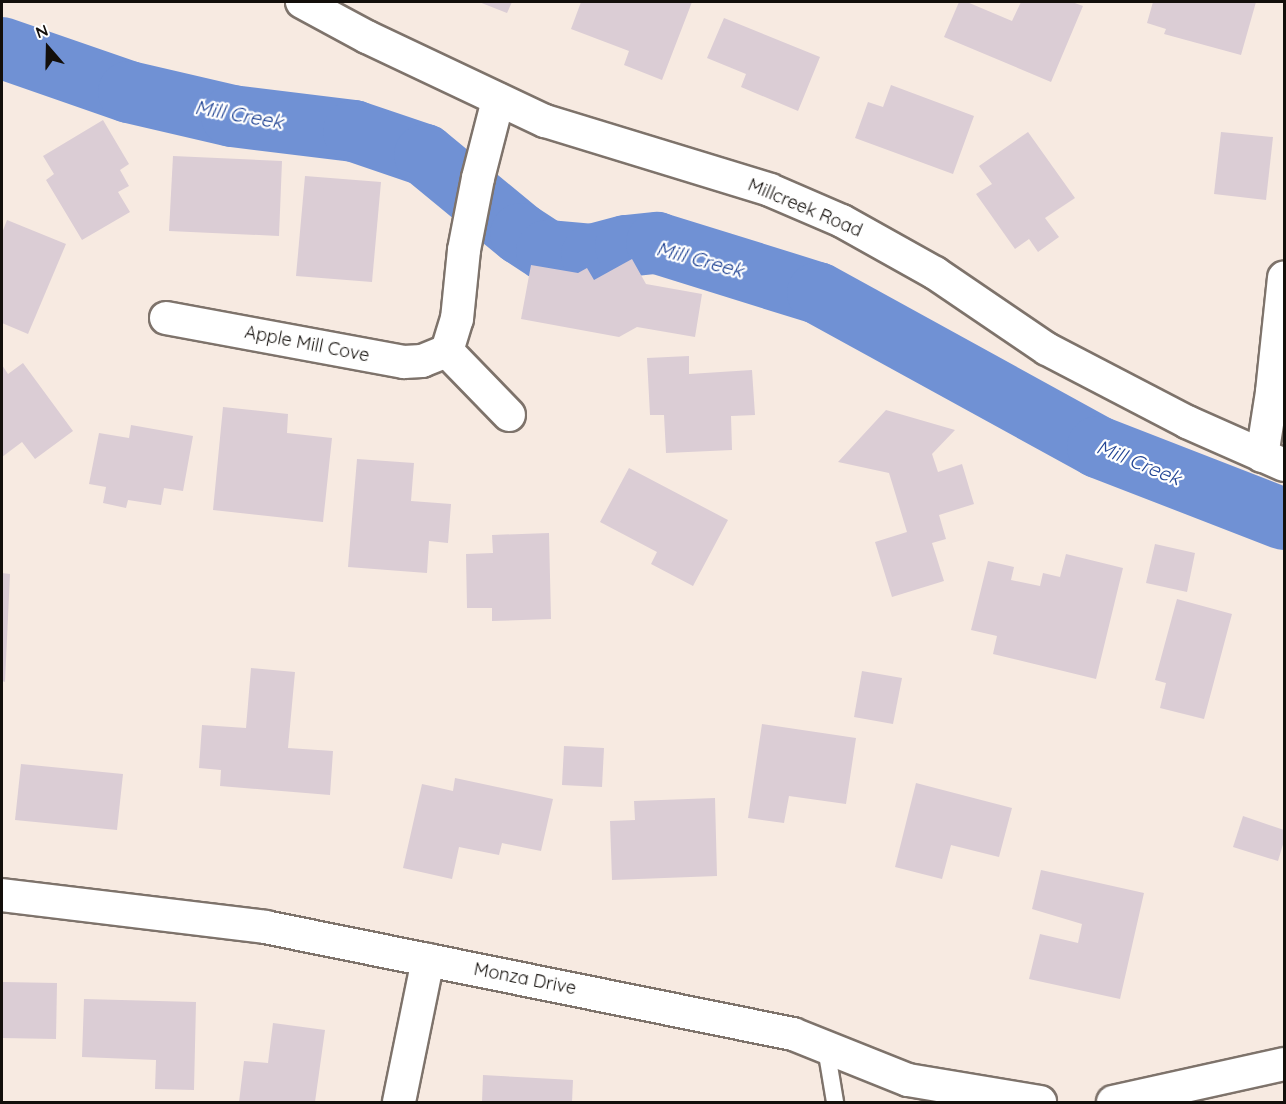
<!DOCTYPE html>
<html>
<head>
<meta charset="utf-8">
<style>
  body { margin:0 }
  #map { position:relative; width:1286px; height:1104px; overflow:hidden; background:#f7eae1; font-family:Quicksand,sans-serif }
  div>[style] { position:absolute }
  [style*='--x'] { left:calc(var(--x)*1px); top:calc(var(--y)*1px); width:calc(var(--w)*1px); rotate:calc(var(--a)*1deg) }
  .river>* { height:62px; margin:-31px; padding:0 31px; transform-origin:31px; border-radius:31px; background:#7091d4 }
  .building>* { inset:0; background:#dbcdd5 }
  .roads { filter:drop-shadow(2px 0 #7e736b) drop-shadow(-2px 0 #7e736b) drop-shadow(0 2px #7e736b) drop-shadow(0 -2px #7e736b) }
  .service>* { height:16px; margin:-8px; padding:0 8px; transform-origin:8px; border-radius:8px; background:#fff }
  .minor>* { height:32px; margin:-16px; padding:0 16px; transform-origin:16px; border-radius:16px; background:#fff }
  span { translate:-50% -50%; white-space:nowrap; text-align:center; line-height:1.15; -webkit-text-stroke:4.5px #fff; paint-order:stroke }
  .street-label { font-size:18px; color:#130f0b }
  .water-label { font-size:20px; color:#234695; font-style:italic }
  .frame { position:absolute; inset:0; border:3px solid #130f0b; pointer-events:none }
  .north { position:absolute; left:18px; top:18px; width:60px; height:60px; -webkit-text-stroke:4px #fff; paint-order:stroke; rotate:340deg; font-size:16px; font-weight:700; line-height:24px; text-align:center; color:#130f0b }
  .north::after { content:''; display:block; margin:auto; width:21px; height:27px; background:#130f0b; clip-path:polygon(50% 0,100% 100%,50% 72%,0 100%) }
</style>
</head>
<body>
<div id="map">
  <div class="river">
    <div style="--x:2;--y:48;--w:134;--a:19.1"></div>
    <div style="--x:129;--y:92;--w:106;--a:13.1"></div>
    <div style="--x:232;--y:116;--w:123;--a:7"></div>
    <div style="--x:354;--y:131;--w:75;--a:18.7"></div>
    <div style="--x:425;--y:155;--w:124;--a:39.5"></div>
    <div style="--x:521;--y:234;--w:31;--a:33"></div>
    <div style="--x:547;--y:251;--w:45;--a:5.1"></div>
    <div style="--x:592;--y:255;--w:35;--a:-15"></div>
    <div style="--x:626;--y:246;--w:31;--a:-6"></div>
    <div style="--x:657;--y:243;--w:169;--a:17.3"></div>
    <div style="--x:818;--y:293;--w:320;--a:28.8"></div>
    <div style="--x:1098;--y:447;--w:199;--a:21.2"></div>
  </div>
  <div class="building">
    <div style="clip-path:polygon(479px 2px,512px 2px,507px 13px)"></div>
    <div style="clip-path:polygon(581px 2px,692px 2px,662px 80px,624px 65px,629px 51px,571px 29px)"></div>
    <div style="clip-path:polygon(959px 2px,967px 2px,1012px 21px,1021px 2px,1072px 2px,1083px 6px,1051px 82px,944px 37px)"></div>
    <div style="clip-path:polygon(1153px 2px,1256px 2px,1241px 55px,1164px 34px,1166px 29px,1147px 23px)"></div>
    <div style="clip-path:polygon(724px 18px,820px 57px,798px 111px,741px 87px,746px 74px,707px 58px)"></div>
    <div style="clip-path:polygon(891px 85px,974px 116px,953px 174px,855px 138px,868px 102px,883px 107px)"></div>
    <div style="clip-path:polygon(103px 120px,129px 164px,120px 170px,129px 186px,118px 192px,130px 212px,82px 240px,46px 180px,54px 174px,43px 156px)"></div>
    <div style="clip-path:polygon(1028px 132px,1075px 198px,1045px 218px,1059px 237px,1038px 252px,1029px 239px,1015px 249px,976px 194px,992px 184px,979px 166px)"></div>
    <div style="clip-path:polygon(1221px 132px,1273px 137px,1266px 200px,1214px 194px)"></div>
    <div style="clip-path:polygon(173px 156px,282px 161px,279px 236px,169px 231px)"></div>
    <div style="clip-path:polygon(305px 176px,381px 182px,372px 282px,296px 276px)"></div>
    <div style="clip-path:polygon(7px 220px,66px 244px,28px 334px,2px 323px,2px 233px)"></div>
    <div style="clip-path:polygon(632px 259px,646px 284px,702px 294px,695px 337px,637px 327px,619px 337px,521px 319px,531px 265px,578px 273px,587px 268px,594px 280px)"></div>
    <div style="clip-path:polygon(689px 356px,689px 374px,752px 370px,755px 415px,731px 416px,732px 450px,666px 453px,664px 415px,650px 415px,647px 358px)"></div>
    <div style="clip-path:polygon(23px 363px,73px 431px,35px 459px,22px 442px,2px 457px,2px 365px,8px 374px)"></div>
    <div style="clip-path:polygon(223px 407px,288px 414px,287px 433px,332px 438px,323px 522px,213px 510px)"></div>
    <div style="clip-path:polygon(886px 410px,955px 430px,932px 454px,938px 472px,962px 464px,974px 504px,939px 515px,946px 539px,932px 543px,944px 581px,892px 597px,875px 542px,907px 532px,889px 473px,838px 462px)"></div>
    <div style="clip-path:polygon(131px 425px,193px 436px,183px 491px,164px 488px,161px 505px,128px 500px,126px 508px,103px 503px,106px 487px,89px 484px,99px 433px,129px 438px)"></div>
    <div style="clip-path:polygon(357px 459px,414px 463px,411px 501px,451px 504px,448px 543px,429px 541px,427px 573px,348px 567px)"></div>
    <div style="clip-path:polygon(629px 468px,728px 520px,693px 586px,651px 564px,657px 552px,600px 522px)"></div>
    <div style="clip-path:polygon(549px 533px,551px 619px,492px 621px,492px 608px,467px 608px,466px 554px,493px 553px,492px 535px)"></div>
    <div style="clip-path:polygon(1155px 544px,1195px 553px,1187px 592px,1146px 583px)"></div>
    <div style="clip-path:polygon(1066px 554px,1123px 568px,1096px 679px,993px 654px,997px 636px,971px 630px,988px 561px,1014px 567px,1011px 580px,1040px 586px,1043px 573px,1060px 577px)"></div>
    <div style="clip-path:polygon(2px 573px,10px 574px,5px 682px,2px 681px)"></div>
    <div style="clip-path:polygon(1177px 599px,1232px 614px,1204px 719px,1160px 708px,1166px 683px,1155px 680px)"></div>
    <div style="clip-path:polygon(251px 668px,295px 672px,288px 748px,333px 751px,330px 795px,220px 786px,221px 770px,199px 768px,202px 725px,246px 728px)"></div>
    <div style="clip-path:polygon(862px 671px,902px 678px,893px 724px,854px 717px)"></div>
    <div style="clip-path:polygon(762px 724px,856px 738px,846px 804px,789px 796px,784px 823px,748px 818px)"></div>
    <div style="clip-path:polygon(564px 746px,604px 748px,602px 787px,562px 785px)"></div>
    <div style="clip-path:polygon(21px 764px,123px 774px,117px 830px,15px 820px)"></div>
    <div style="clip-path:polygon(455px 778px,553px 799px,541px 851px,502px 843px,499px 855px,459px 847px,452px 879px,403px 868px,422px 784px,453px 791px)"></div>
    <div style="clip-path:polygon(916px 783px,1012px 808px,999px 857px,951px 845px,942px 879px,895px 867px)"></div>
    <div style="clip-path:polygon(715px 798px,717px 876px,612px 880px,610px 821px,635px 820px,634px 801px)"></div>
    <div style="clip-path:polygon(1243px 816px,1284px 830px,1284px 841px,1278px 861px,1233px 847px)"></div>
    <div style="clip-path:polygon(1041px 870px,1144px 893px,1120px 999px,1029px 979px,1040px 934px,1078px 943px,1082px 924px,1032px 909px)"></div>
    <div style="clip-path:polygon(2px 982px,57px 983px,56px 1039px,2px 1038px)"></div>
    <div style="clip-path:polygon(84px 999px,196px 1002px,194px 1090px,155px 1089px,156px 1060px,82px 1057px)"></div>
    <div style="clip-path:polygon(273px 1023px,325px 1030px,315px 1102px,239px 1102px,244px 1061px,268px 1063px)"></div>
    <div style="clip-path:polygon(483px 1075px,573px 1080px,572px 1102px,482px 1102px)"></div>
  </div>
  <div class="roads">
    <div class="service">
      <div style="--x:826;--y:1048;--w:55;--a:80.5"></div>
    </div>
    <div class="minor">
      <div style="--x:302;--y:2;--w:74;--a:28.3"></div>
      <div style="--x:367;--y:37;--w:197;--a:25.3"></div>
      <div style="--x:545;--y:121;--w:235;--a:17"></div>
      <div style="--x:770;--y:190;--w:78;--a:23.3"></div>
      <div style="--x:842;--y:221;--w:107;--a:29.2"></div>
      <div style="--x:935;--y:273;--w:135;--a:34.2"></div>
      <div style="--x:1047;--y:349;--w:158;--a:27.5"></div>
      <div style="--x:1187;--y:422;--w:106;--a:23.9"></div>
      <div style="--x:166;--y:318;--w:242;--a:10.5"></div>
      <div style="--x:404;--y:362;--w:18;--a:-3"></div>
      <div style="--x:422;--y:361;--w:27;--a:-22"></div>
      <div style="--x:447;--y:351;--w:34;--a:-73"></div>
      <div style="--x:457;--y:319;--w:69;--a:-84.2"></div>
      <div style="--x:464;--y:250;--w:73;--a:-79"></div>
      <div style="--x:478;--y:178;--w:81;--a:-75.6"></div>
      <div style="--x:447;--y:351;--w:89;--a:45.9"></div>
      <div style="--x:1262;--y:456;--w:65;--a:-81.1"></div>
      <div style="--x:1272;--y:392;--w:115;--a:-84"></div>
      <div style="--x:2;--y:895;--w:265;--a:6.9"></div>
      <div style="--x:265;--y:927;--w:539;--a:11.46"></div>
      <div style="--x:793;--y:1034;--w:124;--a:21.8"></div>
      <div style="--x:908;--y:1080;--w:134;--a:9.5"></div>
      <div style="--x:399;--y:1102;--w:145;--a:-78.5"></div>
      <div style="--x:1113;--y:1102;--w:175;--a:-12.5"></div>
    </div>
  </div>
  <div class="street-label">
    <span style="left:805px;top:208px;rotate:23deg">Millcreek Road</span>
    <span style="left:307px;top:344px;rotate:11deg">Apple Mill Cove</span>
    <span style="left:525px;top:979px;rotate:11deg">Monza Drive</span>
  </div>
  <div class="water-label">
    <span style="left:239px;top:114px;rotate:10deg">Mill Creek</span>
    <span style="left:700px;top:259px;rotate:15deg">Mill Creek</span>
    <span style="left:1139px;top:462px;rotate:22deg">Mill Creek</span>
  </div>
  <div class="frame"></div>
  <div class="north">N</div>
</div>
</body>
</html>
